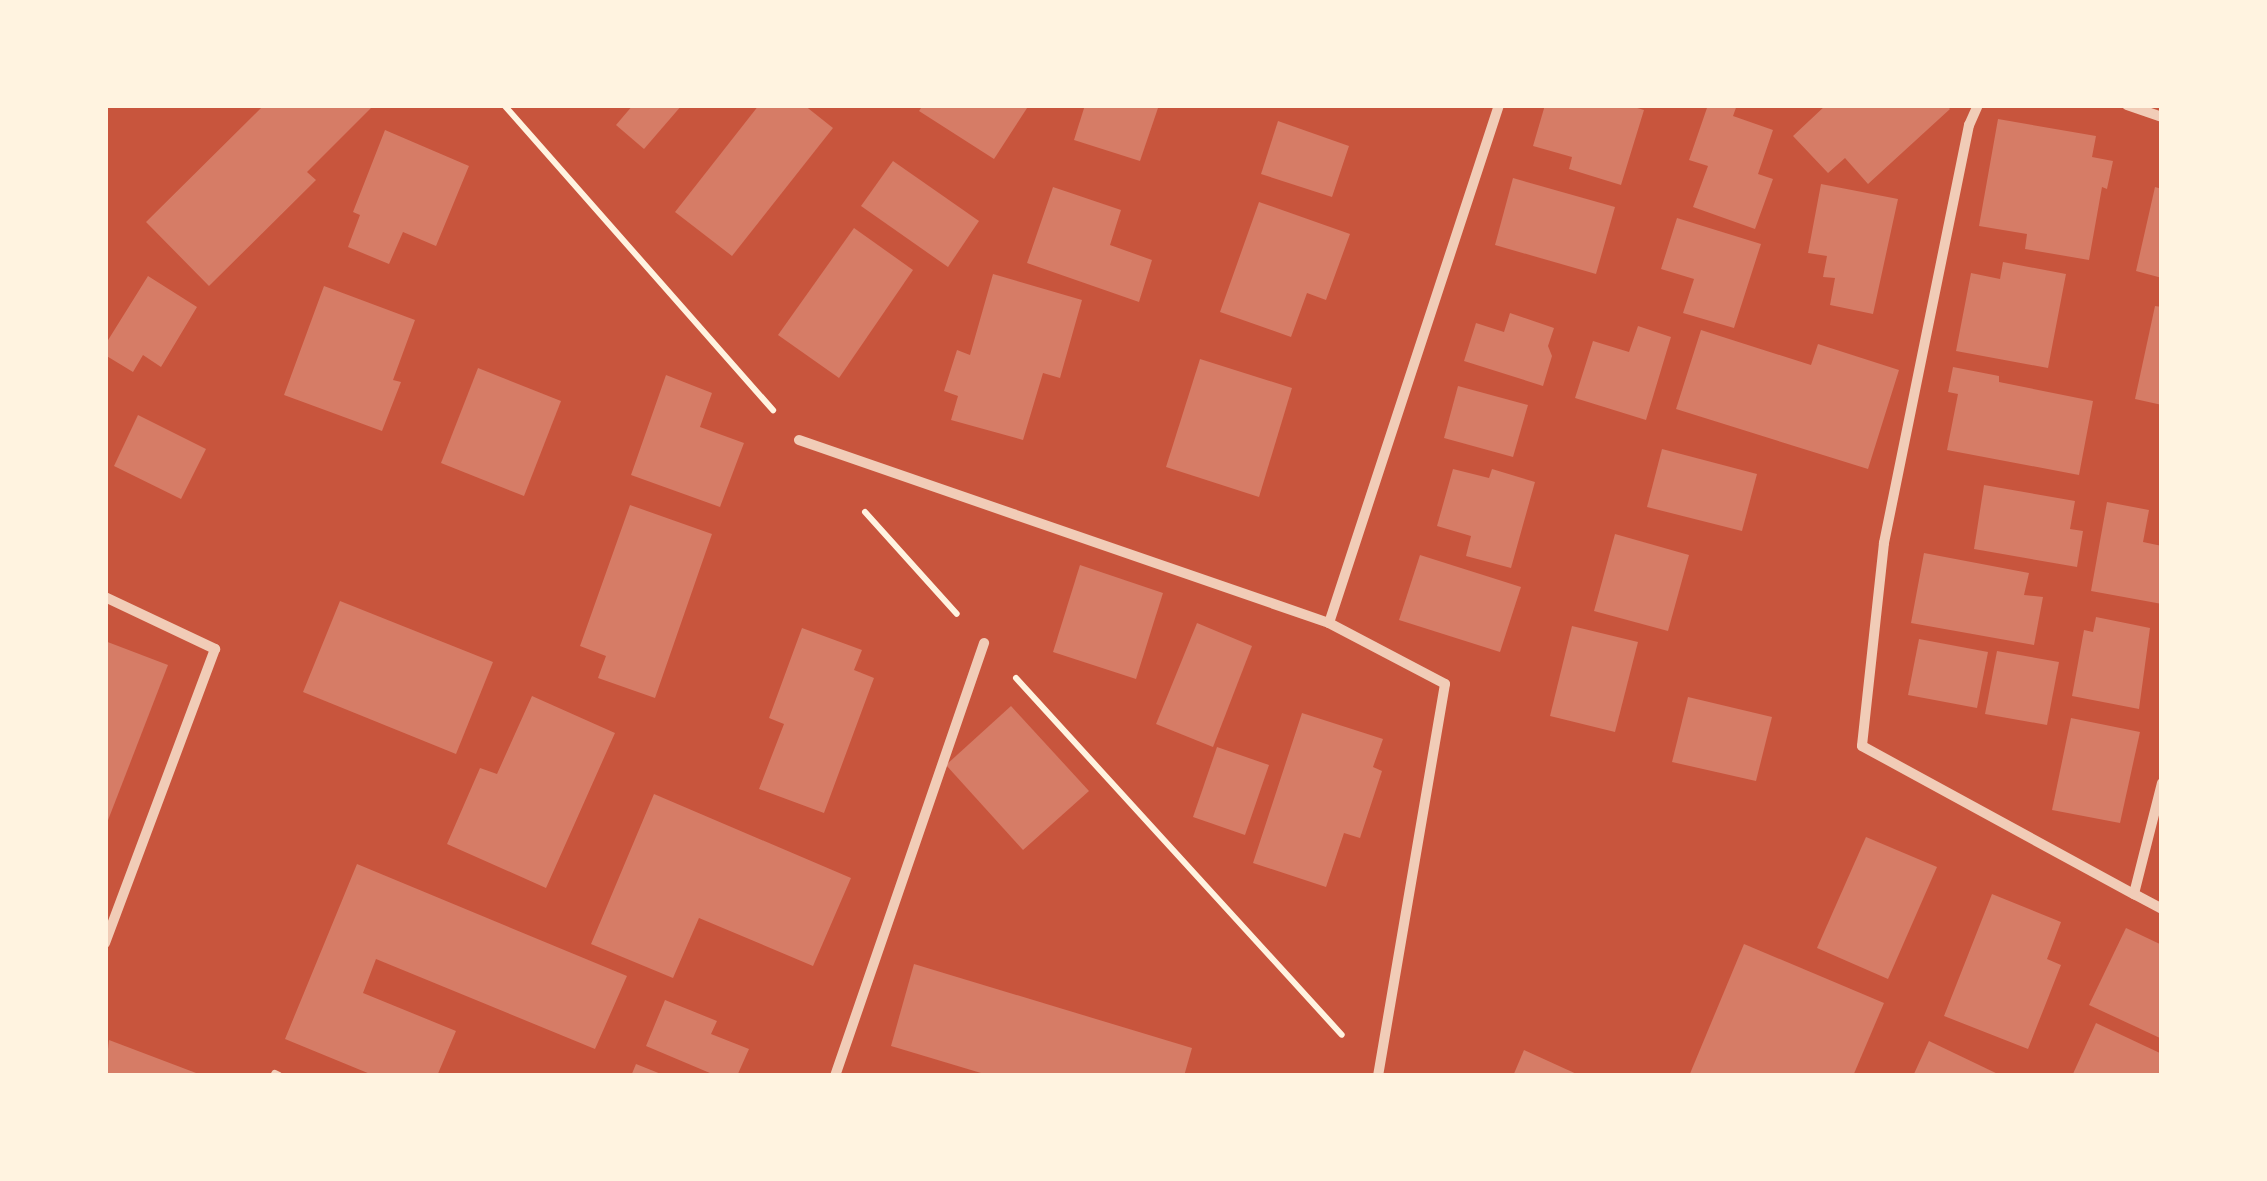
<!DOCTYPE html>
<html>
<head>
<meta charset="utf-8">
<style>
  body { margin:0 }
  #map { position:relative; width:2267px; height:1181px; overflow:hidden; background:#c8553d; font-family:"DM Sans",sans-serif }
  div>[style] { position:absolute }
  [style*='--x'] { left:calc(var(--x)*1px); top:calc(var(--y)*1px); width:calc(var(--w)*1px); rotate:calc(var(--a)*1deg) }
  .building>* { inset:0; background:#d67c66 }
  .path>* { height:6px; margin:-3px; padding:0 3px; transform-origin:3px; border-radius:3px; background:#fff3e0 }
  .service>* { height:8px; margin:-4px; padding:0 4px; transform-origin:4px; border-radius:4px; background:#f1ccb7 }
  .minor>* { height:10px; margin:-5px; padding:0 5px; transform-origin:5px; border-radius:5px; background:#f1ccb7 }
  span { translate:-50% -50%; white-space:nowrap; text-align:center; line-height:1.15; -webkit-text-stroke:8px #fff3e0; paint-order:stroke }
  .frame { position:absolute; inset:0; border:108px solid #fff3e0; pointer-events:none }
</style>
</head>
<body>
<div id="map">
  <div class="building">
    <div style="clip-path:polygon(264px 105px,374px 105px,307px 172px,316px 180px,209px 286px,146px 222px)"></div>
    <div style="clip-path:polygon(633px 105px,682px 105px,644px 149px,616px 125px)"></div>
    <div style="clip-path:polygon(759px 105px,804px 105px,833px 128px,732px 256px,675px 212px)"></div>
    <div style="clip-path:polygon(923px 105px,1029px 105px,994px 159px,919px 111px)"></div>
    <div style="clip-path:polygon(1085px 105px,1159px 105px,1140px 161px,1074px 140px)"></div>
    <div style="clip-path:polygon(1545px 105px,1627px 105px,1644px 110px,1621px 185px,1569px 169px,1572px 157px,1533px 146px)"></div>
    <div style="clip-path:polygon(1708px 105px,1737px 105px,1733px 116px,1773px 130px,1758px 174px,1773px 179px,1755px 229px,1693px 207px,1708px 166px,1689px 160px)"></div>
    <div style="clip-path:polygon(1826px 105px,1946px 105px,1950px 109px,1868px 184px,1845px 158px,1828px 173px,1793px 136px)"></div>
    <div style="clip-path:polygon(1998px 119px,2096px 136px,2092px 157px,2113px 161px,2107px 189px,2102px 187px,2089px 260px,2025px 249px,2027px 234px,1979px 226px)"></div>
    <div style="clip-path:polygon(1278px 121px,1349px 146px,1332px 197px,1261px 174px)"></div>
    <div style="clip-path:polygon(385px 130px,469px 166px,436px 246px,403px 232px,389px 264px,348px 247px,360px 215px,353px 212px)"></div>
    <div style="clip-path:polygon(893px 161px,979px 221px,948px 267px,861px 206px)"></div>
    <div style="clip-path:polygon(1513px 178px,1615px 207px,1596px 274px,1495px 245px)"></div>
    <div style="clip-path:polygon(1821px 184px,1898px 199px,1873px 314px,1830px 305px,1835px 278px,1823px 277px,1827px 256px,1808px 253px)"></div>
    <div style="clip-path:polygon(1053px 187px,1121px 210px,1110px 245px,1152px 260px,1139px 302px,1027px 263px)"></div>
    <div style="clip-path:polygon(2155px 187px,2162px 189px,2162px 278px,2136px 271px)"></div>
    <div style="clip-path:polygon(1259px 202px,1350px 234px,1326px 300px,1307px 293px,1291px 337px,1220px 312px)"></div>
    <div style="clip-path:polygon(1677px 218px,1761px 244px,1734px 328px,1683px 313px,1694px 279px,1661px 269px)"></div>
    <div style="clip-path:polygon(854px 228px,913px 270px,839px 378px,778px 335px)"></div>
    <div style="clip-path:polygon(2003px 262px,2066px 274px,2048px 368px,1956px 351px,1971px 273px,2000px 279px)"></div>
    <div style="clip-path:polygon(993px 274px,1082px 300px,1060px 378px,1043px 373px,1023px 440px,951px 420px,958px 396px,944px 391px,957px 350px,970px 355px)"></div>
    <div style="clip-path:polygon(148px 276px,197px 307px,161px 367px,143px 355px,133px 372px,105px 355px,105px 345px)"></div>
    <div style="clip-path:polygon(324px 286px,415px 320px,393px 380px,401px 382px,382px 431px,284px 395px)"></div>
    <div style="clip-path:polygon(2155px 306px,2162px 307px,2162px 405px,2135px 399px)"></div>
    <div style="clip-path:polygon(1510px 313px,1554px 328px,1548px 346px,1552px 356px,1543px 386px,1464px 361px,1476px 323px,1504px 332px)"></div>
    <div style="clip-path:polygon(1638px 326px,1671px 337px,1646px 420px,1575px 398px,1593px 341px,1629px 352px)"></div>
    <div style="clip-path:polygon(1701px 330px,1811px 365px,1818px 344px,1899px 370px,1868px 469px,1676px 409px)"></div>
    <div style="clip-path:polygon(1200px 359px,1292px 388px,1259px 497px,1166px 467px)"></div>
    <div style="clip-path:polygon(1953px 367px,1999px 376px,1999px 382px,2093px 401px,2079px 475px,1947px 450px,1958px 394px,1948px 392px)"></div>
    <div style="clip-path:polygon(478px 368px,561px 401px,524px 496px,441px 463px)"></div>
    <div style="clip-path:polygon(666px 375px,712px 393px,700px 427px,744px 443px,720px 507px,631px 475px)"></div>
    <div style="clip-path:polygon(1458px 386px,1528px 405px,1513px 457px,1444px 438px)"></div>
    <div style="clip-path:polygon(138px 415px,206px 449px,181px 499px,114px 466px)"></div>
    <div style="clip-path:polygon(1662px 449px,1757px 474px,1742px 531px,1647px 507px)"></div>
    <div style="clip-path:polygon(1453px 469px,1489px 478px,1492px 469px,1535px 482px,1511px 568px,1466px 556px,1471px 536px,1437px 526px)"></div>
    <div style="clip-path:polygon(1984px 485px,2075px 501px,2070px 529px,2083px 531px,2077px 567px,1974px 549px)"></div>
    <div style="clip-path:polygon(2107px 502px,2149px 510px,2143px 542px,2162px 546px,2162px 604px,2091px 591px)"></div>
    <div style="clip-path:polygon(630px 505px,712px 534px,655px 698px,598px 678px,606px 656px,580px 646px)"></div>
    <div style="clip-path:polygon(1615px 534px,1689px 555px,1668px 631px,1594px 611px)"></div>
    <div style="clip-path:polygon(1924px 553px,2029px 573px,2024px 595px,2043px 597px,2034px 645px,1911px 623px)"></div>
    <div style="clip-path:polygon(1420px 555px,1521px 587px,1500px 652px,1399px 620px)"></div>
    <div style="clip-path:polygon(1080px 565px,1163px 593px,1136px 679px,1053px 652px)"></div>
    <div style="clip-path:polygon(340px 601px,493px 662px,456px 754px,303px 692px)"></div>
    <div style="clip-path:polygon(2096px 617px,2150px 628px,2139px 709px,2072px 696px,2084px 630px,2093px 632px)"></div>
    <div style="clip-path:polygon(1197px 623px,1252px 646px,1213px 747px,1156px 724px)"></div>
    <div style="clip-path:polygon(1572px 626px,1638px 642px,1615px 732px,1550px 716px)"></div>
    <div style="clip-path:polygon(802px 628px,862px 650px,854px 670px,874px 678px,824px 813px,759px 789px,784px 724px,769px 718px)"></div>
    <div style="clip-path:polygon(1919px 639px,1988px 652px,1977px 708px,1908px 695px)"></div>
    <div style="clip-path:polygon(105px 641px,168px 665px,105px 828px)"></div>
    <div style="clip-path:polygon(1997px 651px,2059px 662px,2047px 725px,1985px 714px)"></div>
    <div style="clip-path:polygon(532px 696px,615px 733px,546px 888px,447px 844px,480px 768px,497px 774px)"></div>
    <div style="clip-path:polygon(1688px 697px,1772px 717px,1756px 781px,1672px 762px)"></div>
    <div style="clip-path:polygon(1011px 706px,1089px 791px,1023px 850px,946px 765px)"></div>
    <div style="clip-path:polygon(1302px 713px,1383px 739px,1373px 767px,1382px 771px,1360px 838px,1344px 833px,1326px 887px,1253px 863px)"></div>
    <div style="clip-path:polygon(2071px 718px,2140px 732px,2120px 823px,2052px 810px)"></div>
    <div style="clip-path:polygon(1217px 747px,1269px 765px,1245px 835px,1193px 817px)"></div>
    <div style="clip-path:polygon(654px 794px,851px 878px,813px 966px,699px 918px,673px 978px,591px 944px)"></div>
    <div style="clip-path:polygon(1866px 837px,1937px 867px,1888px 979px,1817px 948px)"></div>
    <div style="clip-path:polygon(357px 864px,627px 976px,595px 1049px,376px 959px,363px 993px,456px 1031px,437px 1076px,375px 1076px,285px 1039px)"></div>
    <div style="clip-path:polygon(1992px 894px,2061px 922px,2047px 959px,2061px 965px,2028px 1049px,1944px 1016px)"></div>
    <div style="clip-path:polygon(2126px 928px,2162px 945px,2160px 1038px,2089px 1005px)"></div>
    <div style="clip-path:polygon(1744px 944px,1884px 1003px,1853px 1076px,1689px 1076px)"></div>
    <div style="clip-path:polygon(914px 964px,1192px 1048px,1184px 1076px,991px 1076px,891px 1046px)"></div>
    <div style="clip-path:polygon(665px 1000px,717px 1021px,711px 1034px,749px 1049px,737px 1076px,717px 1076px,646px 1046px)"></div>
    <div style="clip-path:polygon(2096px 1023px,2162px 1054px,2162px 1076px,2072px 1076px)"></div>
    <div style="clip-path:polygon(109px 1040px,204px 1076px,105px 1076px)"></div>
    <div style="clip-path:polygon(1929px 1041px,2002px 1076px,1913px 1076px)"></div>
    <div style="clip-path:polygon(1524px 1050px,1581px 1076px,1513px 1076px)"></div>
    <div style="clip-path:polygon(636px 1064px,666px 1076px,631px 1076px)"></div>
  </div>
  <div class="path">
    <div style="--x:504;--y:105;--w:407;--a:48.6"></div>
    <div style="--x:865;--y:512;--w:137;--a:48"></div>
    <div style="--x:1016;--y:678;--w:483;--a:47.6"></div>
  </div>
  <div class="service">
    <div style="--x:275;--y:1074;--w:4;--a:27"></div>
  </div>
  <div class="minor">
    <div style="--x:1978;--y:105;--w:22;--a:114"></div>
    <div style="--x:1969;--y:125;--w:427;--a:101.5"></div>
    <div style="--x:1884;--y:543;--w:204;--a:96.2"></div>
    <div style="--x:1862;--y:746;--w:310;--a:28.6"></div>
    <div style="--x:2127;--y:105;--w:37;--a:19"></div>
    <div style="--x:799;--y:440;--w:561;--a:19.05"></div>
    <div style="--x:1329;--y:623;--w:545;--a:-71.83"></div>
    <div style="--x:105;--y:597;--w:122;--a:25.3"></div>
    <div style="--x:215;--y:649;--w:314;--a:110.5"></div>
    <div style="--x:1329;--y:623;--w:131;--a:27.7"></div>
    <div style="--x:1445;--y:684;--w:398;--a:99.7"></div>
    <div style="--x:2162;--y:783;--w:114;--a:104.2"></div>
    <div style="--x:2134;--y:894;--w:32;--a:28"></div>
    <div style="--x:835;--y:1076;--w:458;--a:-71"></div>
  </div>
  <div class="frame"></div>
</div>
</body>
</html>
